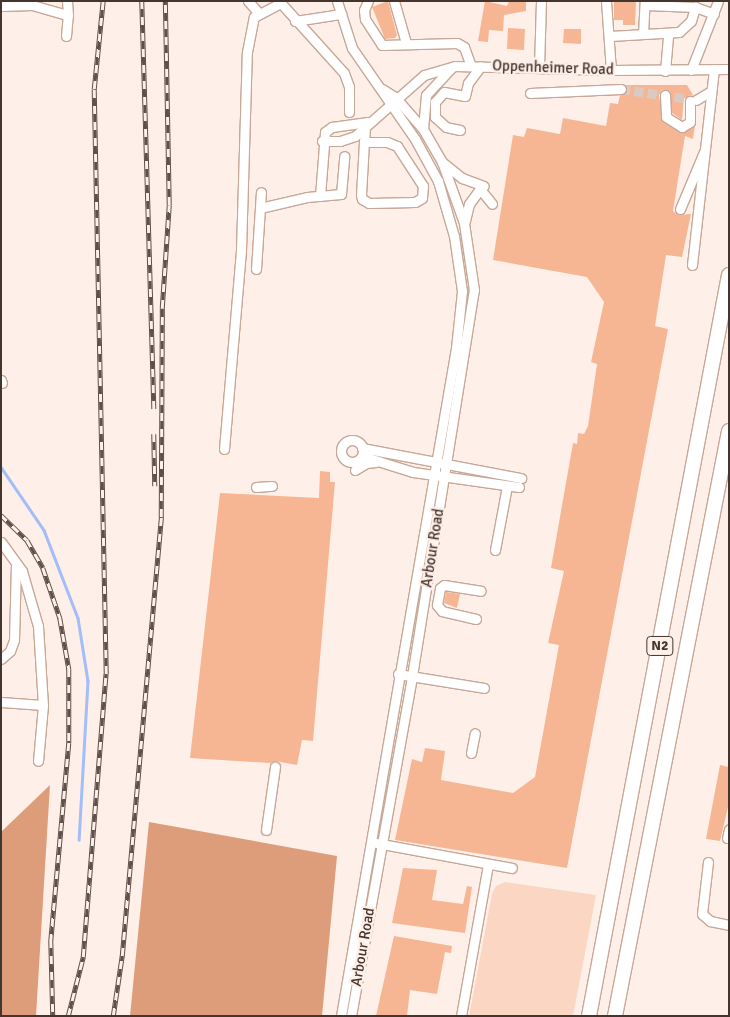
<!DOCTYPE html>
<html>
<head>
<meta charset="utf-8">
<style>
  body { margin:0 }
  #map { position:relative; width:730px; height:1017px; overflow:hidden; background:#fef0e9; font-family:Signika,sans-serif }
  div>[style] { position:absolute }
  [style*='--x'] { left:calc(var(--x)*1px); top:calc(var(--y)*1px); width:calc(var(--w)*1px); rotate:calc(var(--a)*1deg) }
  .green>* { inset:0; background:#fad6c3 }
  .forest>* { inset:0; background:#dd9d7b }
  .stream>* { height:2.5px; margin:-1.25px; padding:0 1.25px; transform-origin:1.25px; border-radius:1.25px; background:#a2bdf8 }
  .building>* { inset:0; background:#f7b693 }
  .minor-tunnel>* { height:9px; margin-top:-4.5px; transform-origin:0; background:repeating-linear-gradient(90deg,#d9cbc4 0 9px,transparent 0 13.5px) }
  .roads { filter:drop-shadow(1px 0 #c7a796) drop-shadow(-1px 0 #c7a796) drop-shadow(0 1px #c7a796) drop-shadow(0 -1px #c7a796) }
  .minor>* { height:9px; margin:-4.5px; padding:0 4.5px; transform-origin:4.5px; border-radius:4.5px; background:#fff }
  .minor>.ring { margin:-4.5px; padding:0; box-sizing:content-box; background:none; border:9px solid #fff; border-radius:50% }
  .highway>* { height:14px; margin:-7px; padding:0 7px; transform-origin:7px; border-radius:7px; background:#fff }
  .rail>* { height:4.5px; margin-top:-2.25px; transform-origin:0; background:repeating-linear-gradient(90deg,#fef0e9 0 8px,#5f514a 0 16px); box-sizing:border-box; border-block:1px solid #5f514a }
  span { translate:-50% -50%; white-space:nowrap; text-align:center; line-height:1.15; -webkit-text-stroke:5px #fef0e9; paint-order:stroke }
  .shield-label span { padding:1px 4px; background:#fef0e9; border:1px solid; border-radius:4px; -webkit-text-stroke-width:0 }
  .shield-label { font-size:14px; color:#44362f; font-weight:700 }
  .street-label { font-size:15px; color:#44362f }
  .frame { position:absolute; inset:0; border:2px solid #44362f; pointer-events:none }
</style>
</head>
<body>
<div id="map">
  <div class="green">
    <div style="clip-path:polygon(505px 882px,596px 895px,573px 1016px,469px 1016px,492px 894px,496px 886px)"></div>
  </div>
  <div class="forest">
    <div style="clip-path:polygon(50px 785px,36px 1016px,1px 1016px,1px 832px)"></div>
    <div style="clip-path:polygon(149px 822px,337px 856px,322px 1016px,130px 1016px)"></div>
  </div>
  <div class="stream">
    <div style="--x:1;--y:467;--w:76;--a:55.7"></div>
    <div style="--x:44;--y:530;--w:94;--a:68.9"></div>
    <div style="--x:78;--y:618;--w:64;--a:81"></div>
    <div style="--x:88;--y:681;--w:159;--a:93.2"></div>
  </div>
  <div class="building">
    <div style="clip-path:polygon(388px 1px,397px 35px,395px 38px,385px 39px,372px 7px)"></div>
    <div style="clip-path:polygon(485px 1px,507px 6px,509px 1px,526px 1px,526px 11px,504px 15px,503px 31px,489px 30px,488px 42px,478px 41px)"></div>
    <div style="clip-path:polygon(614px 1px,636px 1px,635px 25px,623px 25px,623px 20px,614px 20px)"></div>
    <div style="clip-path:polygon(508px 28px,525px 29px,524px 50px,507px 49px)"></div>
    <div style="clip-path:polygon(564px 29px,581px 29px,581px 44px,563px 43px)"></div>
    <div style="clip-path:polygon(625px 85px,687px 85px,693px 95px,684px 98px,682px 120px,672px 113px,670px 91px,662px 90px,659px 95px,663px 122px,681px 133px,695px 125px,693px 139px,685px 136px,673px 211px,678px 215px,691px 214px,682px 257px,666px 255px,655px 326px,668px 329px,567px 868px,395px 840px,412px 759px,422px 762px,425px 748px,445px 751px,441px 780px,513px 793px,535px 777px,559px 645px,548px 643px,564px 571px,551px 568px,573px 443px,577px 444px,578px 433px,584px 434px,588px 426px,597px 364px,591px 362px,604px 302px,587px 277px,493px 260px,513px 135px,524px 137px,527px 128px,560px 134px,563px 118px,606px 126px,610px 103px,618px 104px,620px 95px,627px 91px)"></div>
    <div style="clip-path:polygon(320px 471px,330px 472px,330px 482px,335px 482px,313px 741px,302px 740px,297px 765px,275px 761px,270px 763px,190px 758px,220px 493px,319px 498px)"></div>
    <div style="clip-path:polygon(446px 592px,460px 594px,457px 608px,444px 603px)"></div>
    <div style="clip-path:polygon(720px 765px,729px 767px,729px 803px,720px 841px,706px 839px)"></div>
    <div style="clip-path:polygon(403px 868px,437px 870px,432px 900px,463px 904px,467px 886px,472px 887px,465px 933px,392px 923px)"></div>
    <div style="clip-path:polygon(394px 936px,452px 946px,451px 953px,445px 952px,437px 994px,410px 990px,407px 1016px,376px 1016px)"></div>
  </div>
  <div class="minor-tunnel">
    <div style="--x:621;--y:89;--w:76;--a:8.3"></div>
  </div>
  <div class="roads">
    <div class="minor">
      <div style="--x:248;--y:1;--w:15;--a:48"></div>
      <div style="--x:279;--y:1;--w:97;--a:47.9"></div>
      <div style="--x:344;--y:73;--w:15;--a:70"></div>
      <div style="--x:349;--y:87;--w:25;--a:90"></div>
      <div style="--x:337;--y:1;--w:49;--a:72.3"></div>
      <div style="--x:352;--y:48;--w:111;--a:55.3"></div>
      <div style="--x:415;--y:139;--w:48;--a:61.3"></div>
      <div style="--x:438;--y:181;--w:57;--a:73.8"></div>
      <div style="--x:454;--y:236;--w:56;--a:81.7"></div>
      <div style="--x:462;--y:291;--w:57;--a:96"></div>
      <div style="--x:456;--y:348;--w:678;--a:99.77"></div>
      <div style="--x:368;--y:1;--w:10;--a:114"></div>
      <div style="--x:364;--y:10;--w:9;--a:84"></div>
      <div style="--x:365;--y:19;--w:31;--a:57"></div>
      <div style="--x:382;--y:45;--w:75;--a:-1.5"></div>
      <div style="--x:457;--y:43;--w:8;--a:30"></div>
      <div style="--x:464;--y:47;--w:20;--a:70"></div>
      <div style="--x:394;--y:1;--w:44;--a:74.1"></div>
      <div style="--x:606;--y:1;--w:69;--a:85.9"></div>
      <div style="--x:645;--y:5;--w:50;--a:2.3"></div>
      <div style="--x:1;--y:6;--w:31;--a:-2"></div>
      <div style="--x:32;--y:5;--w:37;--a:16"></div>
      <div style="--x:68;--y:15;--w:14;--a:-94"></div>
      <div style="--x:295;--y:21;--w:47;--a:-8.7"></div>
      <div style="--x:643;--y:34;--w:33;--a:-87"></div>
      <div style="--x:66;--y:36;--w:21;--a:-85"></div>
      <div style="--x:610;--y:36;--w:69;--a:-3.3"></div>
      <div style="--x:679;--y:32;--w:16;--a:-43"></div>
      <div style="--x:691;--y:21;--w:15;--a:-74"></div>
      <div style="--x:695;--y:7;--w:20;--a:20"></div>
      <div style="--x:539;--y:68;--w:67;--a:-88.3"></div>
      <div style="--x:691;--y:70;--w:74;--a:-68.6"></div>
      <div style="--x:665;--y:71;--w:37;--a:-85"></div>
      <div style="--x:530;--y:93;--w:91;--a:-2.5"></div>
      <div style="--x:665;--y:95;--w:22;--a:87"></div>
      <div style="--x:666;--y:117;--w:19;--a:32"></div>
      <div style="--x:682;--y:127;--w:9;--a:-32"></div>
      <div style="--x:690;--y:122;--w:21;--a:-90"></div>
      <div style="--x:696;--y:100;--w:17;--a:-31"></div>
      <div style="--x:423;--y:129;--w:34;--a:-85"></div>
      <div style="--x:426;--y:95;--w:38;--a:-47"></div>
      <div style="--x:460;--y:130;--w:14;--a:-168"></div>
      <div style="--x:446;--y:127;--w:15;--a:-138"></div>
      <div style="--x:435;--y:117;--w:15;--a:-90"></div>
      <div style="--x:435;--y:102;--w:13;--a:-48"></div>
      <div style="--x:444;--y:92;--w:21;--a:11"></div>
      <div style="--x:465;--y:96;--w:13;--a:-77"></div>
      <div style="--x:468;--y:83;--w:21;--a:-53"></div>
      <div style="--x:322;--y:141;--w:18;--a:0"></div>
      <div style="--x:340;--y:141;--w:16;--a:-18"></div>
      <div style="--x:355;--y:136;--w:92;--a:-41.5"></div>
      <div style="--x:424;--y:75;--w:32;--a:-16"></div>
      <div style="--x:455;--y:66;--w:156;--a:1.5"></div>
      <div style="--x:611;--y:70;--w:118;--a:-0.5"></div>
      <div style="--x:364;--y:142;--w:23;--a:0"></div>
      <div style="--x:387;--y:142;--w:11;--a:22"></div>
      <div style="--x:397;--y:146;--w:48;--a:57"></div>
      <div style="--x:423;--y:186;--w:12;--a:95"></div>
      <div style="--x:422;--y:198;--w:8;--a:150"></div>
      <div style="--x:415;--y:202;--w:46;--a:178.8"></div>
      <div style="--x:369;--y:203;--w:8;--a:-150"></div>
      <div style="--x:362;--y:199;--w:4;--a:-104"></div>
      <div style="--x:361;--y:195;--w:53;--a:-86.8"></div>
      <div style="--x:364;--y:142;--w:16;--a:-86"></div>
      <div style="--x:442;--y:162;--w:26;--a:39"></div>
      <div style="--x:462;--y:178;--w:23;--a:20"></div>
      <div style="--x:480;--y:189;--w:19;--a:51"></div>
      <div style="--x:320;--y:196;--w:64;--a:-85.5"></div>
      <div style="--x:325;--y:132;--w:9;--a:-36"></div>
      <div style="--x:332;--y:127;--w:36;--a:-8"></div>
      <div style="--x:260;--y:208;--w:48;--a:-13.2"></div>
      <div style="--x:307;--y:197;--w:34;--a:-5"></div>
      <div style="--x:341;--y:194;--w:38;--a:-85"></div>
      <div style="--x:680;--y:209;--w:62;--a:-67.2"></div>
      <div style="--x:465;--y:221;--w:17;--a:-77"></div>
      <div style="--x:469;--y:204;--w:17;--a:-54"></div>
      <div style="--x:692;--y:265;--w:196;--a:-83.6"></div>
      <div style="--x:256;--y:269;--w:77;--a:-86.3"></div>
      <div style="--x:1;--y:380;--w:3;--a:72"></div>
      <div class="ring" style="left:341px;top:440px;width:13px;height:13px"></div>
      <div style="--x:362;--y:448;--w:162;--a:10.7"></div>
      <div style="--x:224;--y:449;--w:200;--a:-85.1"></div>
      <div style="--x:241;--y:250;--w:198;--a:-88.3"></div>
      <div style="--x:247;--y:52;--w:36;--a:-79"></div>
      <div style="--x:254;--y:17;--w:30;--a:-28"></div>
      <div style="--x:362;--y:456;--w:53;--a:17.4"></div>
      <div style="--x:413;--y:472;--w:107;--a:8.1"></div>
      <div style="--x:355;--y:470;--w:13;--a:-32"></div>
      <div style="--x:366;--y:463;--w:10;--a:-6"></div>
      <div style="--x:256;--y:487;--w:16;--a:-4"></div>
      <div style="--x:1;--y:542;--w:36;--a:54"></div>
      <div style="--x:22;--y:571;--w:57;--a:73.8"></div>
      <div style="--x:38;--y:626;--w:79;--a:86.4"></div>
      <div style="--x:43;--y:705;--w:56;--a:95.1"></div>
      <div style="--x:495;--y:550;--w:65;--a:-79.4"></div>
      <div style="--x:476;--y:619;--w:35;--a:-167"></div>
      <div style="--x:442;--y:611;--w:8;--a:-130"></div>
      <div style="--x:437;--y:605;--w:17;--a:-80"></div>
      <div style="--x:440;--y:588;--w:5;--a:-37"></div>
      <div style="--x:444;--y:585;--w:37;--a:9"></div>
      <div style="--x:1;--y:659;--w:12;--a:-42"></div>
      <div style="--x:10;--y:651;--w:12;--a:-70"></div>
      <div style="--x:14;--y:640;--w:74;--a:-88.5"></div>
      <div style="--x:398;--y:674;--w:87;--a:9.2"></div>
      <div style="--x:1;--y:702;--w:42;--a:4.1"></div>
      <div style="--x:471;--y:753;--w:20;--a:-79"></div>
      <div style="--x:266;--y:830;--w:64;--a:-81.9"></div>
      <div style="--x:727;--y:838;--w:9;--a:-77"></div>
      <div style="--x:376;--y:843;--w:138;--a:10.4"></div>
      <div style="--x:708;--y:862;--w:52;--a:96.6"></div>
      <div style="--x:702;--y:914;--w:11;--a:41"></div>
      <div style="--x:710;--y:921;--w:19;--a:12"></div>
      <div style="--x:351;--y:1016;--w:345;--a:-79.8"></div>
      <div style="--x:412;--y:676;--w:391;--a:-80.9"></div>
      <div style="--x:474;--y:290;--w:68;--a:-98.5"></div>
      <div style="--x:464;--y:223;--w:65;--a:-109.8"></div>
      <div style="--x:442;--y:162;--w:38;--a:-120"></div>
      <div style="--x:423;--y:129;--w:43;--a:-131.2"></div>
      <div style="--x:395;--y:97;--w:15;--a:-148"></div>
      <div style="--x:461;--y:1016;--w:154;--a:-79.9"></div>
    </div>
    <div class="highway">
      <div style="--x:589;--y:1016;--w:754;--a:-79.3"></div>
      <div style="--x:615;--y:1016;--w:596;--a:-78.97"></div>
    </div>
  </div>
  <div class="rail">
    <div style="--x:142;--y:1;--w:408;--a:88.3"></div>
    <div style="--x:154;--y:434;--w:52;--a:88.9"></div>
    <div style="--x:1;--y:515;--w:36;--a:44"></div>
    <div style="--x:27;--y:540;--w:32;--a:60"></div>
    <div style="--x:43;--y:568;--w:53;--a:71.2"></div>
    <div style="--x:60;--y:618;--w:52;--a:80"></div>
    <div style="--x:69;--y:669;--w:74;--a:90"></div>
    <div style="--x:69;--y:743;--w:198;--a:95.2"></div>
    <div style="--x:51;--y:940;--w:76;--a:88.5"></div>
    <div style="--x:68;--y:1016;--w:61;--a:-75.7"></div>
    <div style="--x:83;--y:957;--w:284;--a:-85.4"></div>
    <div style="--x:106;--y:674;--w:585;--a:-91.18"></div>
    <div style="--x:94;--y:89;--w:88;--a:-84.2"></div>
    <div style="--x:113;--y:1016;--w:61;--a:-81.5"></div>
    <div style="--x:122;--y:956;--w:441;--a:-84.9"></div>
    <div style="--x:161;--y:517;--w:209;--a:-89.7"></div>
    <div style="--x:162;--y:308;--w:103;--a:-86.1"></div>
    <div style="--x:169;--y:205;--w:204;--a:-91.1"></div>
  </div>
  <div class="shield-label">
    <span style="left:660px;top:646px">N2</span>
  </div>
  <div class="street-label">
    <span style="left:553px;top:68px;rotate:2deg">Oppenheimer Road</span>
    <span style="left:433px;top:548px;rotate:-81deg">Arbour Road</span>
    <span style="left:363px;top:947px;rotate:-80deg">Arbour Road</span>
  </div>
  <div class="frame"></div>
</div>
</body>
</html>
